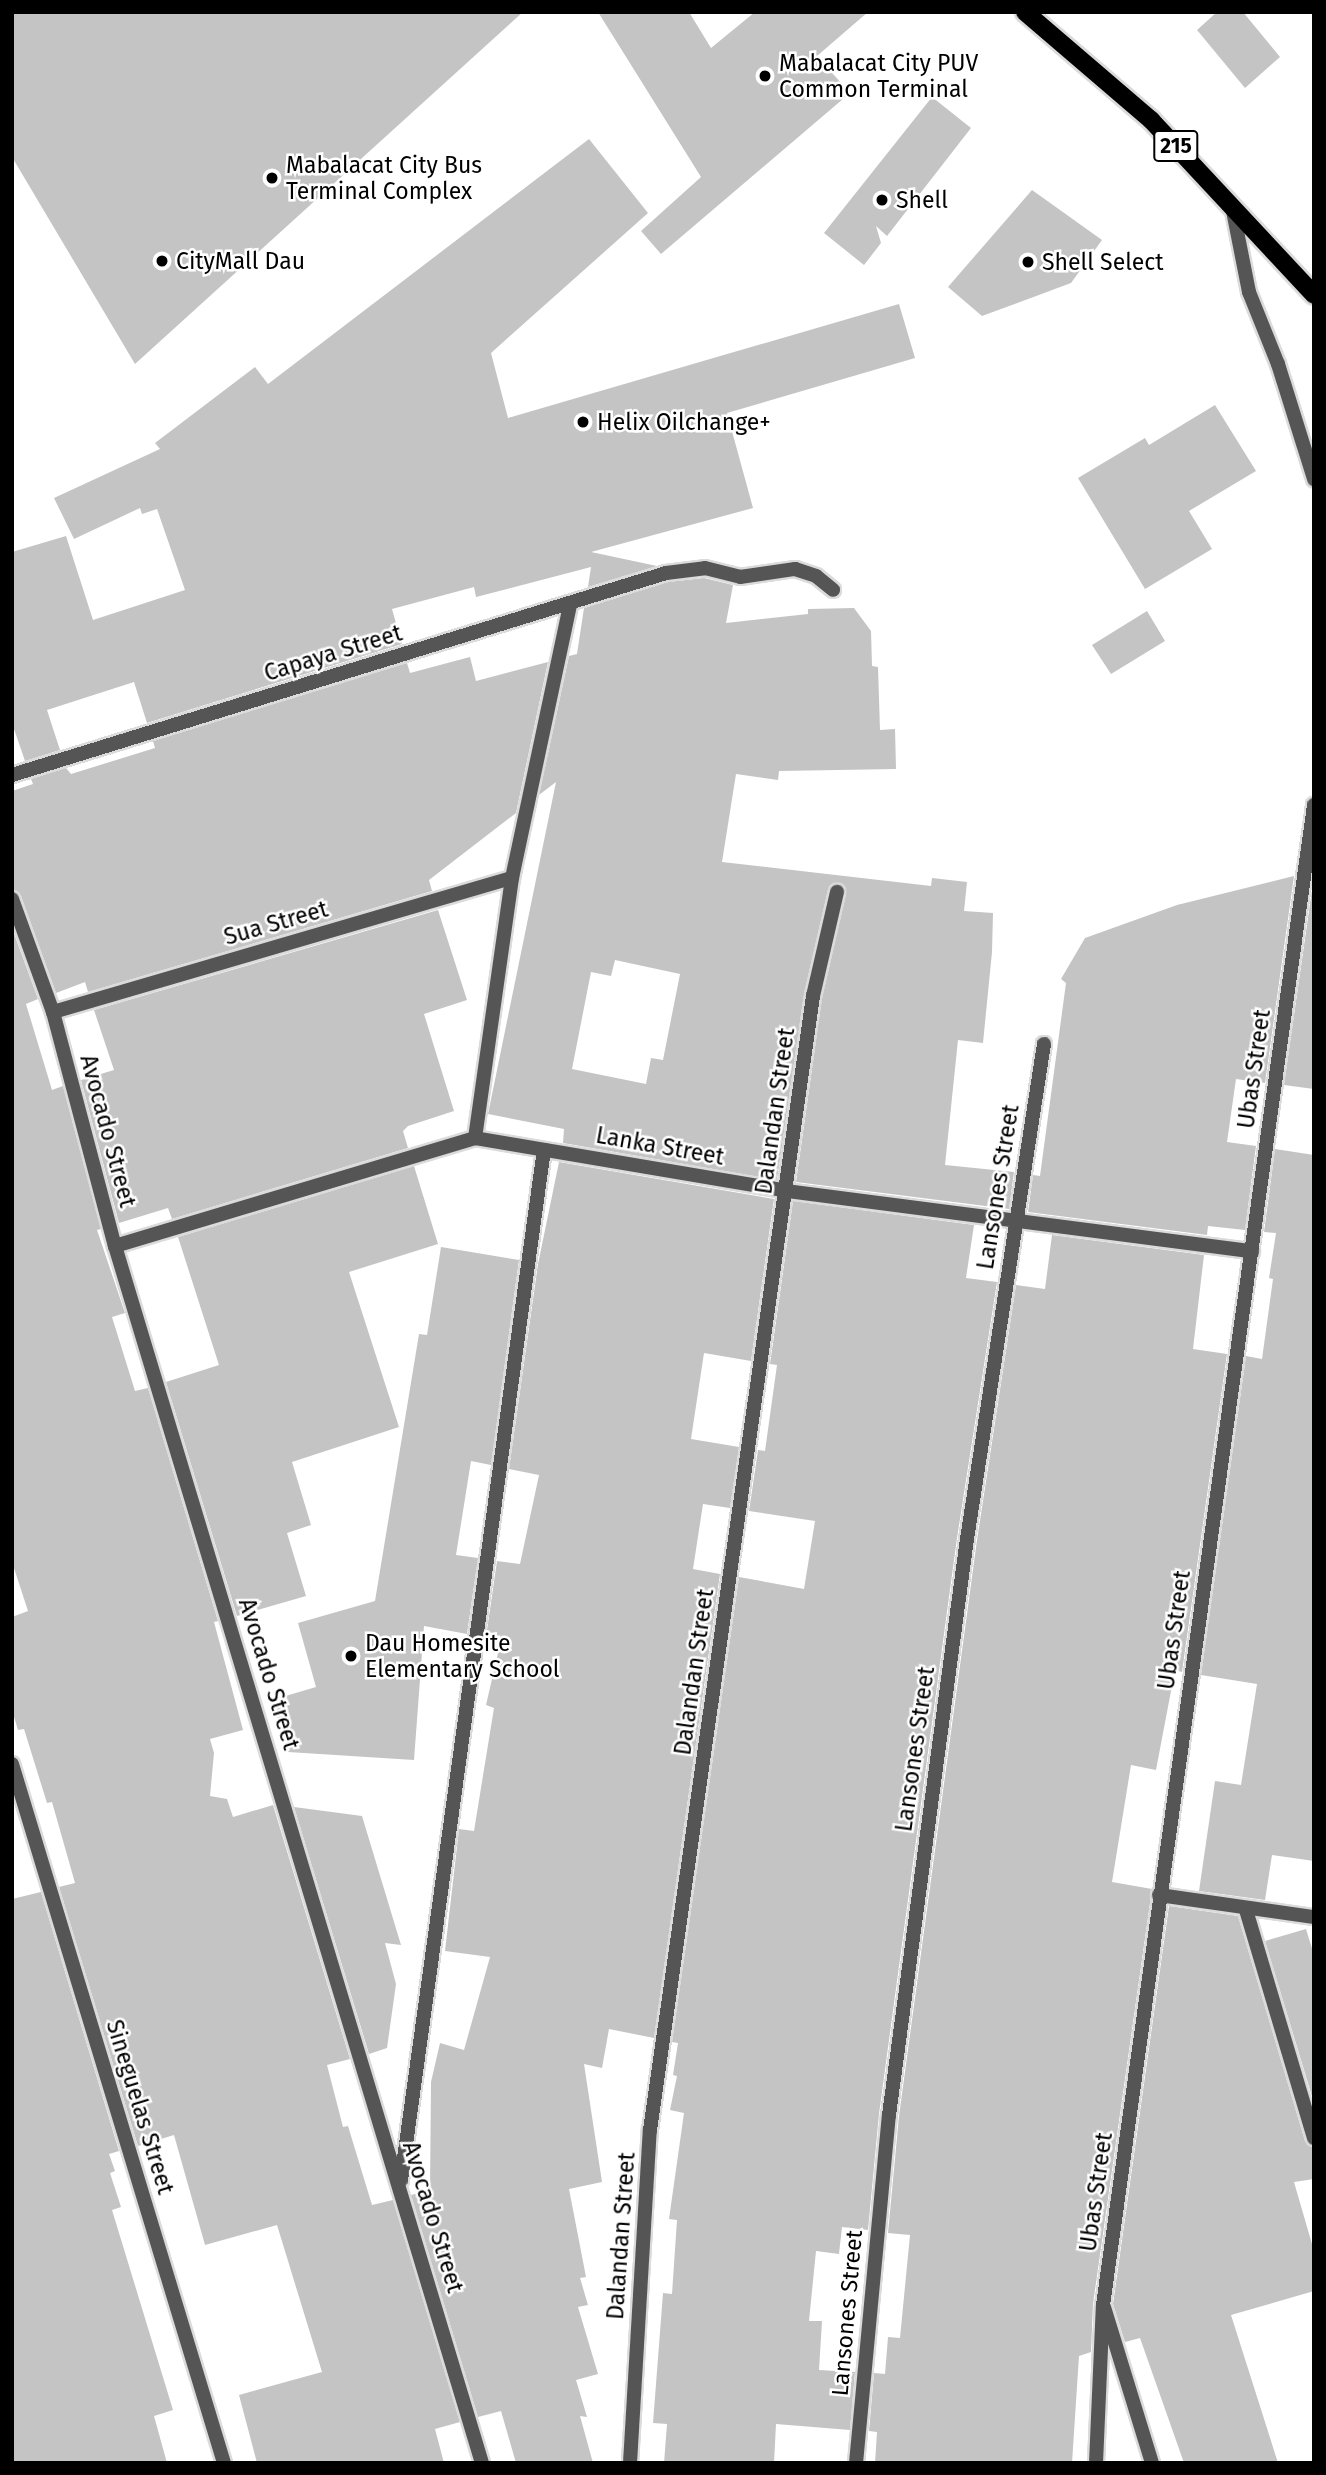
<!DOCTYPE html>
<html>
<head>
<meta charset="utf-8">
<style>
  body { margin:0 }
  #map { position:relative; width:1326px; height:2475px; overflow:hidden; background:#fff; font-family:"Fira Sans",sans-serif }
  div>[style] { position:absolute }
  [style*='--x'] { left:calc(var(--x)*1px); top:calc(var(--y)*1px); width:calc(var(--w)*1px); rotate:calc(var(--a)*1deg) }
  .building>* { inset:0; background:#c4c4c4 }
  .roads { filter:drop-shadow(2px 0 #dbdbdb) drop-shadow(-2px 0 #dbdbdb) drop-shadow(0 2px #dbdbdb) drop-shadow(0 -2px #dbdbdb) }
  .minor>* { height:14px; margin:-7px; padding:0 7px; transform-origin:7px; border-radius:7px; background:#555 }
  .tertiary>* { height:14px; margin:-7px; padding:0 7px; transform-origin:7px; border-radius:7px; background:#555 }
  .primary>* { height:18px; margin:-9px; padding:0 9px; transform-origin:9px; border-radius:9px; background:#000 }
  .dots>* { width:19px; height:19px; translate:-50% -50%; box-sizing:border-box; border:4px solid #fff; border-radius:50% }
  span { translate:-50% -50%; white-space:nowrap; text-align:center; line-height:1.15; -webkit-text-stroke:5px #fff; paint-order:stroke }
  .shield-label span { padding:2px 5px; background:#fff; border:2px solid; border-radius:5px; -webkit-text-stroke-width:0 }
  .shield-label { font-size:21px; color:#000; font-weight:700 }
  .poi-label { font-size:23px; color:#000 }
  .left { translate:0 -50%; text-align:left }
  .street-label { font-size:23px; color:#000 }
  .frame { position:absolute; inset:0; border:14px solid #000; pointer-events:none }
</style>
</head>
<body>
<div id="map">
  <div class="building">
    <div style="clip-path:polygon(12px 12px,523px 12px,135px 364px,12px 157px)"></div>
    <div style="clip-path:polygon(598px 12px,689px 12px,711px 48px,755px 12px,868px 12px,817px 56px,850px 93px,661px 254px,641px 231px,701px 177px)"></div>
    <div style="clip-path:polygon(1217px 12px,1243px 12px,1280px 57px,1245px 88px,1197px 30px)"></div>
    <div style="clip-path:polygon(932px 97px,971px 128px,887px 236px,876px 226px,881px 243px,864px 265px,824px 233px)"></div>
    <div style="clip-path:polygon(589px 139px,648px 213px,491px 353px,508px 418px,899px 304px,915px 358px,727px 413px,753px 508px,591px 552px,657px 566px,588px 587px,591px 567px,476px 597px,474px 587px,392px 609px,402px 644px,147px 723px,134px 682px,47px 710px,60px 750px,25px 761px,12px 723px,12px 552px,66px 536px,93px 620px,185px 590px,157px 509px,142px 514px,140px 508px,74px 539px,54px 498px,160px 449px,155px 443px,255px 367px,268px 384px)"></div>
    <div style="clip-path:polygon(1032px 190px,1102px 240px,1071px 283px,982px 316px,948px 287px)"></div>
    <div style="clip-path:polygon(1215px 405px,1256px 471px,1189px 511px,1212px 549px,1145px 589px,1078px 478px,1145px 438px,1149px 445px)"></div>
    <div style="clip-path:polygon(evenodd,704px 578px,733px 585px,726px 623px,808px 614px,808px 609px,854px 608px,871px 631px,872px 666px,878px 667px,880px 730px,895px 729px,896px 769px,779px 771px,778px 780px,736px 774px,722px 862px,931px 886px,932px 878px,967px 882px,964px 911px,993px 913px,992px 952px,983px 1043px,958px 1040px,945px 1165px,1014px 1172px,1009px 1209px,796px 1182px,822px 998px,846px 894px,838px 883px,828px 890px,804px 994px,777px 1180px,563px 1143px,564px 1129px,488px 1114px,556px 782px,539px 795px,569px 656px,577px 654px,584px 608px,668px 582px,704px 578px,615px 960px,680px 974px,663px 1060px,651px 1058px,646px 1084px,572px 1069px,591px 972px,611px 976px,615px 960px)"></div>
    <div style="clip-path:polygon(1147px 611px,1165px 641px,1111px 674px,1092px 645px)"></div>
    <div style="clip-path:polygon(470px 657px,476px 681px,548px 662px,516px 813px,429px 880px,432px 891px,88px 992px,85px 982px,56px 993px,21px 896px,12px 890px,12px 791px,33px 784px,31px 779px,66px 768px,71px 774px,155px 748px,153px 741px,407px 663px,410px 673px)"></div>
    <div style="clip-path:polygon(1294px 876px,1265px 1083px,1236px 1079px,1227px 1142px,1256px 1146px,1245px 1230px,1208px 1226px,1207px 1235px,1028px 1212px,1033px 1175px,1040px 1176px,1066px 983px,1061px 979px,1085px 938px,1177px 905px)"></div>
    <div style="clip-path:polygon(1314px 876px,1314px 1089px,1284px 1085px)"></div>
    <div style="clip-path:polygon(438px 910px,467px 1000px,424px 1014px,454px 1111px,408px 1126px,403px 1131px,408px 1148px,172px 1219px,168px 1208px,119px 1223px,81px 1080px,114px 1070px,94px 1010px)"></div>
    <div style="clip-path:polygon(12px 928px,38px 999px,26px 1004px,52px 1090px,63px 1086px,101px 1229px,97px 1230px,125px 1313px,112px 1317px,135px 1391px,148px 1388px,218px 1621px,214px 1622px,243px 1730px,210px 1739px,214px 1753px,210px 1796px,227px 1799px,233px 1817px,273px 1805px,350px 2059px,327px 2065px,343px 2127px,348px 2126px,372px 2205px,393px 2200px,460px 2422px,435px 2429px,444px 2463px,257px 2463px,239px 2395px,322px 2372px,277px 2225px,205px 2245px,174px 2135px,138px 2146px,59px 1887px,75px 1883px,52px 1802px,47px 1803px,24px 1729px,18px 1730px,12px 1710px,12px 1617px,28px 1611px,12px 1562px)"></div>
    <div style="clip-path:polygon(1275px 1149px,1314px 1155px,1314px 1861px,1272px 1855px,1265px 1900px,1199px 1891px,1215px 1781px,1241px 1785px,1257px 1684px,1201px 1675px,1246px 1356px,1262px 1359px,1273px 1279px,1269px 1278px,1276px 1233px,1264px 1232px)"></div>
    <div style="clip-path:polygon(559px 1162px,774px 1199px,751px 1361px,704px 1353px,691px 1439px,739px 1447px,730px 1508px,703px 1504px,693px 1569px,720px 1574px,654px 2038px,609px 2029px,602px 2068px,584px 2064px,602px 2182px,569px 2189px,586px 2277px,580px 2278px,588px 2305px,578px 2307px,598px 2374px,576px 2380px,587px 2417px,580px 2416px,593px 2463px,516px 2463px,501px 2411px,478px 2417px,411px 2195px,430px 2190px,431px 2082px,440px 2043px,464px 2050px,490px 1957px,445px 1951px,459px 1829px,474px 1831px,494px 1708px,486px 1705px,501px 1640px,486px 1637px,497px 1561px,520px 1564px,539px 1475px,509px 1469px,538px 1264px)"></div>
    <div style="clip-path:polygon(414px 1166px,438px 1244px,349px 1272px,399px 1427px,292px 1462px,311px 1525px,287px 1533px,306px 1596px,237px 1616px,166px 1382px,219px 1365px,178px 1237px)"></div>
    <div style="clip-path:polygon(793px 1201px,974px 1225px,966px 1278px,997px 1282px,957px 1538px,879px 2114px,868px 2230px,842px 2227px,839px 2254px,816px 2251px,809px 2321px,822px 2321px,819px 2370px,855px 2372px,850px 2430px,776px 2424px,774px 2463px,664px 2463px,667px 2424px,653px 2423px,663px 2293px,672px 2294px,677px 2220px,669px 2219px,684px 2113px,670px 2110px,677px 2076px,673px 2075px,678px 2043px,672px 2042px,739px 1577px,804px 1589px,815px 1521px,749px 1511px,758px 1450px,765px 1451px,777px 1365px,770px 1364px)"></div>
    <div style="clip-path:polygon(1052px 1235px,1204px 1255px,1193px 1349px,1227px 1354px,1182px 1672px,1175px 1670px,1156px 1770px,1131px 1765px,1112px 1882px,1152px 1889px,1093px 2304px,1091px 2352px,1079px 2356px,1072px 2463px,875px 2463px,877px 2432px,869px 2431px,874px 2373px,885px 2374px,888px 2337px,900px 2338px,910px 2235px,888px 2233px,899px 2116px,977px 1540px,1016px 1285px,1045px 1289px)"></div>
    <div style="clip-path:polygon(441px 1247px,519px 1260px,491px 1465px,471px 1461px,456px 1555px,478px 1558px,467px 1634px,424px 1626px,414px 1760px,288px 1752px,272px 1700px,316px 1687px,298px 1623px,375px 1601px,419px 1334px,427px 1335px)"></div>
    <div style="clip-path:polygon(294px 1807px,362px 1816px,401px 1945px,385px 1943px,396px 1984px,387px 2048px,369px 2054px)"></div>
    <div style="clip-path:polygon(41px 1892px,119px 2151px,109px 2154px,115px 2171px,110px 2173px,121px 2207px,112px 2210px,173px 2410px,154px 2416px,167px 2463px,12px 2463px,12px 1899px)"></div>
    <div style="clip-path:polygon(1169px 1906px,1238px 1916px,1305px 2141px,1314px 2147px,1314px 2179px,1294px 2182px,1314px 2251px,1314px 2291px,1231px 2315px,1278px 2463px,1184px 2463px,1140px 2338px,1125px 2342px,1113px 2304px)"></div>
    <div style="clip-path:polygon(1306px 1929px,1314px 1955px,1314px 2103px,1265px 1941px)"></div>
  </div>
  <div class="roads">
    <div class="minor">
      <div style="--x:12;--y:775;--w:684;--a:-17.16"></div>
      <div style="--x:666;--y:573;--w:39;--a:-7"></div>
      <div style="--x:705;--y:568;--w:36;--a:14"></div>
      <div style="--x:740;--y:577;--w:56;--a:-8.3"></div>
      <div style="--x:795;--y:569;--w:22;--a:18"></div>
      <div style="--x:816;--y:576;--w:22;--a:39"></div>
      <div style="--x:12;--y:899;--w:120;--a:70.1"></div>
      <div style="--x:53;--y:1012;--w:242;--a:75.2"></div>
      <div style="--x:115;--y:1246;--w:1271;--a:73.22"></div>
      <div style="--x:53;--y:1012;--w:478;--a:-16.3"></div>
      <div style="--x:475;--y:1138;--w:263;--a:-81.9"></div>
      <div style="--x:512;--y:878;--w:280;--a:-78"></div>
      <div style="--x:115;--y:1246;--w:376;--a:-16.7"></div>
      <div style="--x:475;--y:1138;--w:316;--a:9.6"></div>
      <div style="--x:787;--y:1191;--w:469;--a:7.4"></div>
      <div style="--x:12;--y:1764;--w:730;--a:73.13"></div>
      <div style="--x:1159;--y:1895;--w:157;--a:8.1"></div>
      <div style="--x:1246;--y:1910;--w:238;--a:73.4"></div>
      <div style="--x:401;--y:2180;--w:1040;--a:-82.1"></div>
      <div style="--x:1104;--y:2307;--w:163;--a:72.9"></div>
      <div style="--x:630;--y:2463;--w:334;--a:-86.6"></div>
      <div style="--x:650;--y:2130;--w:1146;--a:-81.82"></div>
      <div style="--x:813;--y:996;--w:107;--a:-77"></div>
      <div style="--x:856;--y:2463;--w:350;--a:-84.6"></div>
      <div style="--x:889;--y:2115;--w:581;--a:-82.29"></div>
      <div style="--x:967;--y:1539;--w:501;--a:-81.16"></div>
    </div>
    <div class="tertiary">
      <div style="--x:1232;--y:206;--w:88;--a:78.8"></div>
      <div style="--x:1249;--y:292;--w:78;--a:68.1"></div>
      <div style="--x:1278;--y:364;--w:121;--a:72.6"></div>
      <div style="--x:1096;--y:2463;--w:158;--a:-87.5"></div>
      <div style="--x:1103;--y:2305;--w:1515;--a:-81.99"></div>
    </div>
    <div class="primary">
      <div style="--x:1025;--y:12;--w:166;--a:40.6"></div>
      <div style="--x:1151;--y:120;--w:239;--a:47"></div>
    </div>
  </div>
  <div class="dots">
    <div style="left:765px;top:76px;background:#000"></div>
    <div style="left:272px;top:178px;background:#000"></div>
    <div style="left:882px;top:200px;background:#000"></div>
    <div style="left:162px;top:261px;background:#000"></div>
    <div style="left:1028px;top:262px;background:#000"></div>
    <div style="left:583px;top:422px;background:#000"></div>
    <div style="left:351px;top:1656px;background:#000"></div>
  </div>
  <div class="shield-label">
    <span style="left:1176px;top:146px">215</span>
  </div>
  <div class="poi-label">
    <span class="left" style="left:779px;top:76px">Mabalacat City PUV<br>Common Terminal</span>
    <span class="left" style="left:286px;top:178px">Mabalacat City Bus<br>Terminal Complex</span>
    <span class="left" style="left:896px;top:200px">Shell</span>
    <span class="left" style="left:176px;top:261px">CityMall Dau</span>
    <span class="left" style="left:1042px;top:262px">Shell Select</span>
    <span class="left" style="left:597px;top:422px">Helix Oilchange+</span>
    <span class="left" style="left:365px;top:1656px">Dau Homesite<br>Elementary School</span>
  </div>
  <div class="street-label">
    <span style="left:333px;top:653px;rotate:-17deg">Capaya Street</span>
    <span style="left:276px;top:923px;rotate:-16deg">Sua Street</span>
    <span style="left:1254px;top:1069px;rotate:-82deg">Ubas Street</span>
    <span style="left:775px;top:1111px;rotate:-82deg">Dalandan Street</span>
    <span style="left:108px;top:1131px;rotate:75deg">Avocado Street</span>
    <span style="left:660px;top:1146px;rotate:10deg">Lanka Street</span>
    <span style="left:998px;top:1187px;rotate:-81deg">Lansones Street</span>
    <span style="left:1174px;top:1630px;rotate:-82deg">Ubas Street</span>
    <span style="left:694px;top:1672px;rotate:-82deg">Dalandan Street</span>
    <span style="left:269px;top:1674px;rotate:73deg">Avocado Street</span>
    <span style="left:915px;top:1749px;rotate:-82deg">Lansones Street</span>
    <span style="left:140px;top:2107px;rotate:73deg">Sineguelas Street</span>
    <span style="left:1096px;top:2192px;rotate:-82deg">Ubas Street</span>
    <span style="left:433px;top:2217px;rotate:73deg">Avocado Street</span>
    <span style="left:621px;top:2236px;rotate:-86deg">Dalandan Street</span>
    <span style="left:847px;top:2313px;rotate:-85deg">Lansones Street</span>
  </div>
  <div class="frame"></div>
</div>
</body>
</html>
